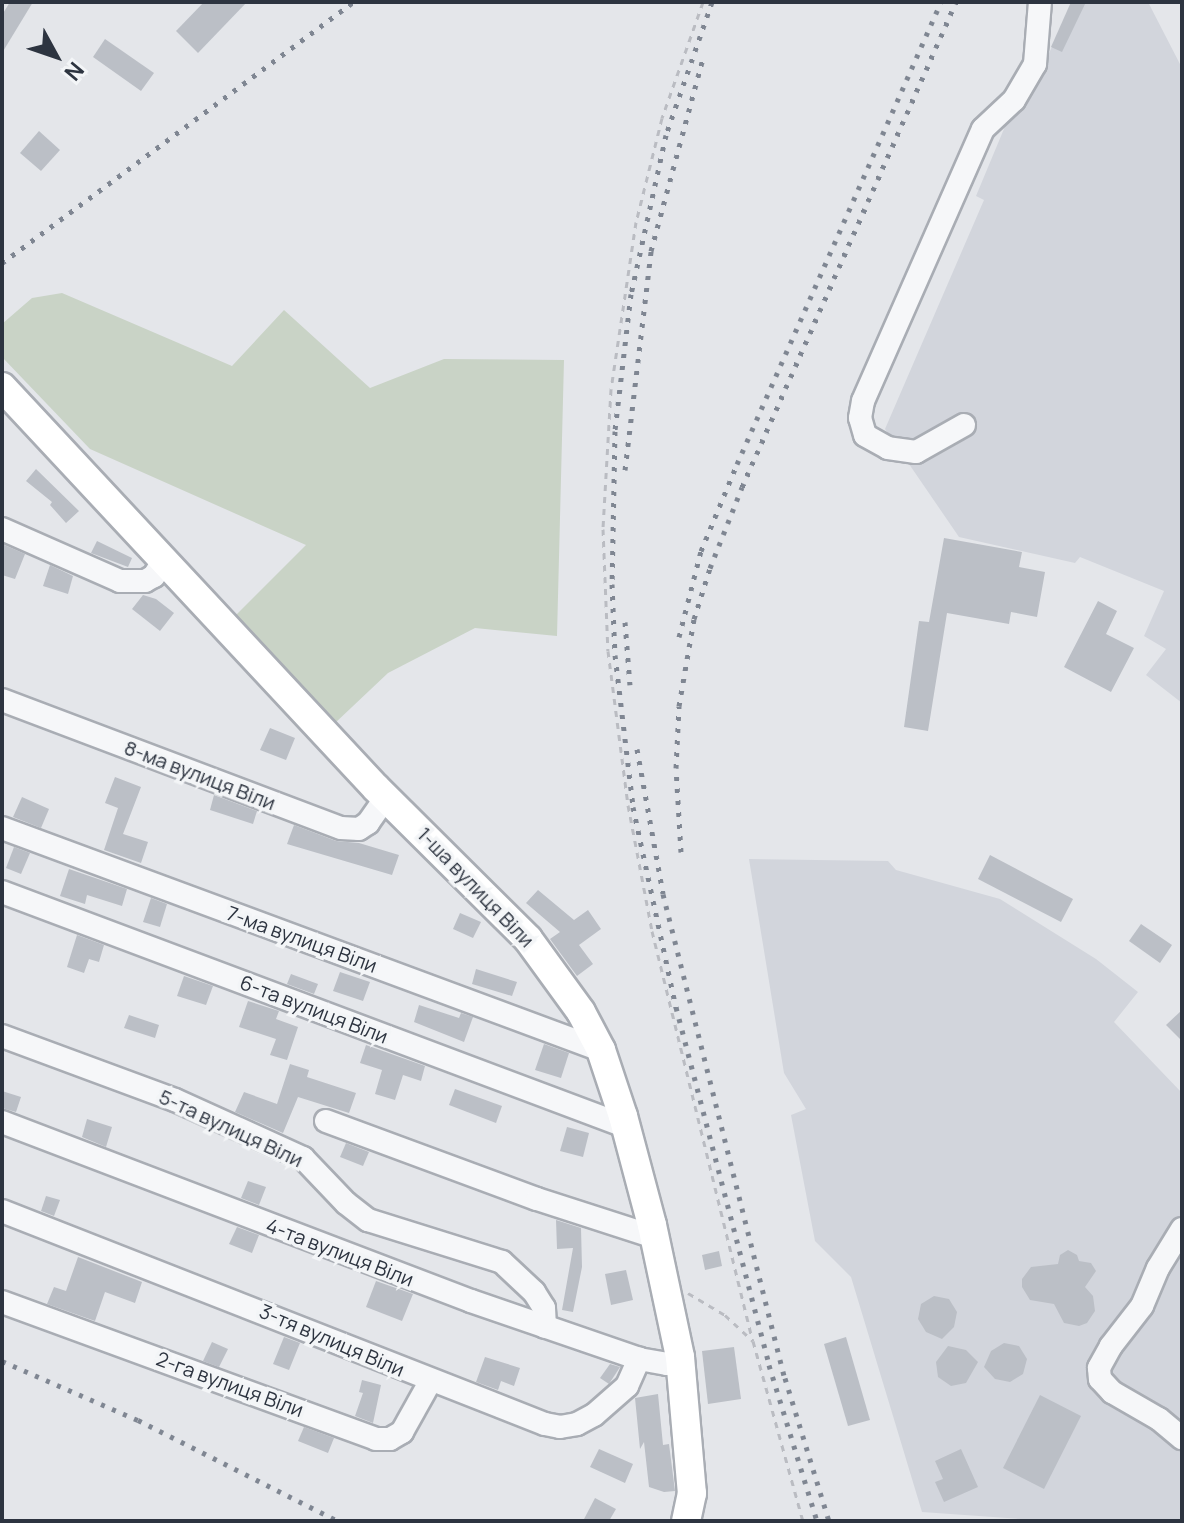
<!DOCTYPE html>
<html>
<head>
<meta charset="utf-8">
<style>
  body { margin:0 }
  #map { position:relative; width:1184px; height:1523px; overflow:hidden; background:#e4e6ea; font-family:Manrope,sans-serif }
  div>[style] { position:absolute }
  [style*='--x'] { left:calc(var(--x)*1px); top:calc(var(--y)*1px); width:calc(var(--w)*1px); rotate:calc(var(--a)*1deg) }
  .built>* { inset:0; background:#d2d5dc }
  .green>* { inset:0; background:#c9d3c6 }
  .building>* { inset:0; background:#bbbfc6 }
  .path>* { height:3px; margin-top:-1.5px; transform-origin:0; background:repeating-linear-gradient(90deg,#babcc2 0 6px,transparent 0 12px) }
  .roads { filter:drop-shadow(2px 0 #a9adb4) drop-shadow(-2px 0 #a9adb4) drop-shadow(0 2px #a9adb4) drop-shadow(0 -2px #a9adb4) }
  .minor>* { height:22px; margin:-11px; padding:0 11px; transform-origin:11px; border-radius:11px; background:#f6f7f9 }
  .major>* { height:28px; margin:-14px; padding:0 14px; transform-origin:14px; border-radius:14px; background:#fff }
  .rail>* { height:5px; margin-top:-2.5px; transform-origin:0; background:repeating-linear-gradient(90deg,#7f8692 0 4px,transparent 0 12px) }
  span { translate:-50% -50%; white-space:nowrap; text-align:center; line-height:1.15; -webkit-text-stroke:7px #f3f5f7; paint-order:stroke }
  .street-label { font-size:20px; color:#2d3440 }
  .frame { position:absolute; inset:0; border:4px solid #2d3440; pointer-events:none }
  .north { position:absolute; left:16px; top:16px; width:80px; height:80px; -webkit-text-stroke:6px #f3f5f7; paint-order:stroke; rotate:130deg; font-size:22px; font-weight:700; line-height:32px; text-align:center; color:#2d3440 }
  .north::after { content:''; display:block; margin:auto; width:28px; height:36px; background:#2d3440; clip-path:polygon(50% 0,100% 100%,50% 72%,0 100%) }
</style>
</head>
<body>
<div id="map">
  <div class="built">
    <div style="clip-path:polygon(1072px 2px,1148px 2px,1182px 68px,1182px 703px,1146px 675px,1166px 649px,1144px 636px,1164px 591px,1080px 557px,1075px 563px,959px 537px,885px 429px,984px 200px,976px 196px,1021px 88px,1029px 98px)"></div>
    <div style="clip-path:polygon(749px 859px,888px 861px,896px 870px,1000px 899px,1096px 959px,1138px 992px,1114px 1022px,1182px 1093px,1182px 1521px,1048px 1521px,922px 1512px,851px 1277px,815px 1241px,791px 1115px,806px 1109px,784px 1073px)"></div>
  </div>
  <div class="green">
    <div style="clip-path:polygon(62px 293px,232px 366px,284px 310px,370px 388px,444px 359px,564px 360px,557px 636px,475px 628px,388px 673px,334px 724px,234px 617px,306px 545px,90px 449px,2px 357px,2px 324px,32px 298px)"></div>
  </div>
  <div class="building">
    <div style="clip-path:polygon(10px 2px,33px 2px,2px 53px,2px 15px)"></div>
    <div style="clip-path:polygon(204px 2px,247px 2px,198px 53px,176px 31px)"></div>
    <div style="clip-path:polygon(1071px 2px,1086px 2px,1062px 52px,1051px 47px)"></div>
    <div style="clip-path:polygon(105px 39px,154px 73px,141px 91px,93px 57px)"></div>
    <div style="clip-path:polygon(39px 131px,60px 150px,41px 171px,20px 153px)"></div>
    <div style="clip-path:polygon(36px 469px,79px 511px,66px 523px,50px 505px,52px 502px,26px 481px)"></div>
    <div style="clip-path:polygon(944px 538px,1022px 552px,1019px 567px,1045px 572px,1037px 617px,1011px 612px,1009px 624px,947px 613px,928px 731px,904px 727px,919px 621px,929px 622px)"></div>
    <div style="clip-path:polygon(97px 541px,132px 558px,128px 567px,91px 553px)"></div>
    <div style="clip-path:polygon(2px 544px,25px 554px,15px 579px,2px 575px)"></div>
    <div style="clip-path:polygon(50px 565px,73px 576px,68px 594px,43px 586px)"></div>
    <div style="clip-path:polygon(143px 595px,156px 599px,174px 613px,160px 631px,132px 609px)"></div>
    <div style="clip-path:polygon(1098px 601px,1117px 611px,1106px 634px,1134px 648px,1111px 692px,1064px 667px)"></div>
    <div style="clip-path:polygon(270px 728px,295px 738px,286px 760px,260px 750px)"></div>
    <div style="clip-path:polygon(115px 777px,141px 787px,123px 834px,148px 842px,141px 863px,104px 850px,118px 808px,105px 803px)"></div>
    <div style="clip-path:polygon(214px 795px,257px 811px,253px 824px,210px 810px)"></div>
    <div style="clip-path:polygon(22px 797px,49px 809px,41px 828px,13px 817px)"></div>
    <div style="clip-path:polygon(294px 825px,336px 841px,359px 843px,399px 855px,392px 875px,287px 844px)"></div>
    <div style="clip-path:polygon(14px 847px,30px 853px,21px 874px,6px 868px)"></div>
    <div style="clip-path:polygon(990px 855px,1073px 899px,1061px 922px,978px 879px)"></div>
    <div style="clip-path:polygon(69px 869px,127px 889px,122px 906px,87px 895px,85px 904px,60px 896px)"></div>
    <div style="clip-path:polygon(538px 890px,574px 920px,588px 910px,601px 929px,579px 945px,593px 964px,577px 976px,550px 939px,560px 932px,526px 903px)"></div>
    <div style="clip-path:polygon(151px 898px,167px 904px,160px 927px,143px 922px)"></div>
    <div style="clip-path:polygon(460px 913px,481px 922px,473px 938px,453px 929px)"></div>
    <div style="clip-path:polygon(1141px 924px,1172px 945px,1160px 963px,1129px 941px)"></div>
    <div style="clip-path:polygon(77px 935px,104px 945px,99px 962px,89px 959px,84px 973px,67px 967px)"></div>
    <div style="clip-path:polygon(476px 969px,517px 982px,512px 996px,472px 984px)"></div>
    <div style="clip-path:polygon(340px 972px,370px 982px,363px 1001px,333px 991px)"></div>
    <div style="clip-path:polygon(291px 974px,318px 984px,314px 994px,287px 984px)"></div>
    <div style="clip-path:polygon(184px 976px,213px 986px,206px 1005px,177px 996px)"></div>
    <div style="clip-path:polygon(248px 1001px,279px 1011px,276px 1019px,298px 1027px,287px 1060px,270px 1055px,276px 1039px,239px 1027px)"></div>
    <div style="clip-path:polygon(419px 1005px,459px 1018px,461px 1013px,473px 1017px,464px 1042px,414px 1022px)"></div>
    <div style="clip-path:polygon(1182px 1010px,1182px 1041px,1166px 1025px)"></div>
    <div style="clip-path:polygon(129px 1015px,159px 1025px,155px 1038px,124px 1028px)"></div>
    <div style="clip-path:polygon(544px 1044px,569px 1053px,561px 1078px,535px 1070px)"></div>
    <div style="clip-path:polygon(366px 1045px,425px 1066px,421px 1081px,403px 1075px,395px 1100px,375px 1094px,382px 1070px,360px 1063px)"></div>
    <div style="clip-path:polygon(290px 1064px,309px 1070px,307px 1077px,356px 1093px,349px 1113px,298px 1097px,283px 1133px,235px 1112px,244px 1092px,277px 1104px)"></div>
    <div style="clip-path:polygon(455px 1089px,502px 1106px,496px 1123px,449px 1105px)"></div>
    <div style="clip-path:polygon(2px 1091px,21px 1097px,16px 1112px,2px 1108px)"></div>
    <div style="clip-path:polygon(87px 1119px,112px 1127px,106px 1147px,82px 1137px)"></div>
    <div style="clip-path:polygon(567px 1127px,589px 1133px,583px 1157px,560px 1151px)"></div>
    <div style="clip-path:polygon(346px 1143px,369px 1152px,363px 1166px,340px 1157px)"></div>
    <div style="clip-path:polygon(248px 1181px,266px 1187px,259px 1205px,241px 1198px)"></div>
    <div style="clip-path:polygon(46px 1196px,60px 1200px,54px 1216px,41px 1211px)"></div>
    <div style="clip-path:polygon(556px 1220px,581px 1228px,582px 1267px,573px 1312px,562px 1310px,573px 1248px,557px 1249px)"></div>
    <div style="clip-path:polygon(237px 1227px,259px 1235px,252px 1253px,229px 1244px)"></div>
    <div style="clip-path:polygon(1068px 1250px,1077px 1255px,1079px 1261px,1091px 1263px,1096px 1271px,1085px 1287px,1093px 1296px,1095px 1311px,1087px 1323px,1079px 1326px,1064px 1323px,1054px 1304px,1030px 1300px,1022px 1287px,1022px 1279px,1031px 1267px,1058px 1264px,1060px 1255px)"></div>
    <div style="clip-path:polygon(719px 1251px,722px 1266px,705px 1270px,702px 1255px)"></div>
    <div style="clip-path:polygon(78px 1257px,142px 1282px,135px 1303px,105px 1292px,95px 1321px,47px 1304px,54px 1287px,66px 1291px)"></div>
    <div style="clip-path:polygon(626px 1270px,633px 1300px,611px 1305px,605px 1274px)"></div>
    <div style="clip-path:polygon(376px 1281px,413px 1294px,402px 1321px,366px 1307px)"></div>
    <div style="clip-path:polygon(934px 1296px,949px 1299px,957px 1312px,954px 1327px,942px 1339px,926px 1332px,918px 1319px,921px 1304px)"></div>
    <div style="clip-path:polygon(284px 1337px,300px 1343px,289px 1370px,273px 1364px)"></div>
    <div style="clip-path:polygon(846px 1337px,870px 1420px,848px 1426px,824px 1344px)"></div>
    <div style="clip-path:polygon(212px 1342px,228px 1349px,219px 1367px,203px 1361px)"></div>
    <div style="clip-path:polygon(1004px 1343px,1019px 1346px,1027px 1359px,1023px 1374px,1010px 1382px,995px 1379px,984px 1367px,991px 1351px)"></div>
    <div style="clip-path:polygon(948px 1346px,966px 1350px,978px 1362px,966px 1383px,951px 1386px,938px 1377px,936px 1362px)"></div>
    <div style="clip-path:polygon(734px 1347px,741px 1399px,708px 1404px,702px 1351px)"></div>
    <div style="clip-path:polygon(485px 1357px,520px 1368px,514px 1386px,501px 1381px,498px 1390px,476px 1382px)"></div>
    <div style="clip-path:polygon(610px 1364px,620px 1367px,609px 1384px,600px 1378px)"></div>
    <div style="clip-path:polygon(362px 1380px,381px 1385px,373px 1423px,355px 1416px,363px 1393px,359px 1392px)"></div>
    <div style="clip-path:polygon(658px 1394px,663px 1445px,669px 1444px,675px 1491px,664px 1492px,649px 1487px,644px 1442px,640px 1449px,635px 1398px)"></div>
    <div style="clip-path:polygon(1040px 1395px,1081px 1416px,1044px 1489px,1003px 1468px)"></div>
    <div style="clip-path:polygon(304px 1427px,334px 1438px,328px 1453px,298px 1441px)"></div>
    <div style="clip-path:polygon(599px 1449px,633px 1464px,625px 1483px,590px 1467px)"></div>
    <div style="clip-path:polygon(961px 1449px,978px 1487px,944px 1502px,935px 1482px,943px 1479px,935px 1461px)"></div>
    <div style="clip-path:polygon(595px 1498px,616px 1509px,609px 1521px,583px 1521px)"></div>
  </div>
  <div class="path">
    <div style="--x:703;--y:2;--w:123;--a:109.5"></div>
    <div style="--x:662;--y:118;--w:107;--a:104"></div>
    <div style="--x:636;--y:222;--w:169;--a:98.5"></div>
    <div style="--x:611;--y:389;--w:140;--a:93.3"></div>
    <div style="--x:603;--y:529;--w:122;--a:87.7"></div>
    <div style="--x:608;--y:651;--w:155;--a:82.6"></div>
    <div style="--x:628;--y:805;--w:128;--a:79.2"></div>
    <div style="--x:652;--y:931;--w:422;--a:76.2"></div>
    <div style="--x:688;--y:1293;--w:43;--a:30.7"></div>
    <div style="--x:725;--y:1315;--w:38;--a:43"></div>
    <div style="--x:753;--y:1341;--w:187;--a:74.5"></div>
  </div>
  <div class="roads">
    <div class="minor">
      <div style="--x:964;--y:425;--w:55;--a:150.6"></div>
      <div style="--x:916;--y:452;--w:28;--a:-172"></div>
      <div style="--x:888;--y:448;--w:26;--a:-151"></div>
      <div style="--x:865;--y:435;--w:18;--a:-106"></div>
      <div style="--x:860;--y:418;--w:17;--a:-80"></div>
      <div style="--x:863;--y:401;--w:297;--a:-66.2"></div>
      <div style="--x:983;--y:129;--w:42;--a:-43.1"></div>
      <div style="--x:1014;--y:100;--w:42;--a:-59.7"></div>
      <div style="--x:1035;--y:64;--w:62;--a:-85.4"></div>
      <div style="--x:2;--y:529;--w:129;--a:23.8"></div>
      <div style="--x:120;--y:581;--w:25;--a:0"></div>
      <div style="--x:145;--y:581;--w:10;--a:-29"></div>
      <div style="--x:154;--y:576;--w:17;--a:-59"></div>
      <div style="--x:2;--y:700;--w:362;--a:20.7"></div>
      <div style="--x:341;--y:828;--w:18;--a:3"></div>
      <div style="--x:359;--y:829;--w:11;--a:-34"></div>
      <div style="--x:368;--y:823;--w:32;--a:-55"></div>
      <div style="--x:2;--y:828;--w:639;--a:20.34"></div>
      <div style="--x:2;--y:892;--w:665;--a:20.59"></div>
      <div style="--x:2;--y:1036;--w:184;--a:20.3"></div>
      <div style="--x:175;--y:1100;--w:141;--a:24.4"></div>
      <div style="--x:303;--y:1158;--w:62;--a:46.3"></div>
      <div style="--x:346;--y:1203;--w:28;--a:38"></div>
      <div style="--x:368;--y:1220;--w:140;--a:17.4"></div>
      <div style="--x:502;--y:1262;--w:44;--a:43.2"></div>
      <div style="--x:534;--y:1292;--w:19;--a:58"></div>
      <div style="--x:544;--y:1308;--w:19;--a:87"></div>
      <div style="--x:326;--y:1121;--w:225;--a:20.3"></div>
      <div style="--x:537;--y:1199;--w:124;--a:17.9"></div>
      <div style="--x:2;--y:1122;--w:502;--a:20.89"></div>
      <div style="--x:471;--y:1301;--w:178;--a:19"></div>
      <div style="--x:639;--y:1359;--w:28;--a:10"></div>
      <div style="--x:667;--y:1364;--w:15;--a:-28"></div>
      <div style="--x:2;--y:1211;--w:583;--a:21.42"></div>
      <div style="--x:545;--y:1424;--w:15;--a:11"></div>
      <div style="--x:560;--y:1427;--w:17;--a:-10"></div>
      <div style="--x:577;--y:1424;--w:19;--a:-28"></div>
      <div style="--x:594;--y:1415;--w:44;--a:-41.3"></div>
      <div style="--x:627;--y:1386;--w:30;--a:-66"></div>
      <div style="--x:1182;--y:1229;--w:46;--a:121.6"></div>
      <div style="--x:1158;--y:1268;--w:41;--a:112.8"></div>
      <div style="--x:1142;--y:1306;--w:51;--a:127.8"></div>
      <div style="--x:1111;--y:1346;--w:25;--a:119"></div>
      <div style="--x:1099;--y:1368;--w:11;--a:85"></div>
      <div style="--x:1100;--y:1379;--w:18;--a:47"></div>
      <div style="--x:1112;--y:1392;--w:54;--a:29.9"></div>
      <div style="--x:1159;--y:1419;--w:30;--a:40"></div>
      <div style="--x:2;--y:1302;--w:398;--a:20.1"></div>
      <div style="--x:376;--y:1439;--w:14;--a:0"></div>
      <div style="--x:390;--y:1439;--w:14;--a:-30"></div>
      <div style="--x:402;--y:1432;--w:57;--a:-60.8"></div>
    </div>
    <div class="major">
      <div style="--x:2;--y:387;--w:548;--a:47"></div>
      <div style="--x:376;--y:788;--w:214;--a:44.8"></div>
      <div style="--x:528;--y:939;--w:90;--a:54"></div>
      <div style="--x:581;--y:1012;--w:43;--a:62.2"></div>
      <div style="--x:601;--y:1050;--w:70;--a:71.6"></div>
      <div style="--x:623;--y:1116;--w:113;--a:75.1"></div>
      <div style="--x:652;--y:1225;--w:135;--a:78"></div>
      <div style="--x:680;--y:1357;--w:137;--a:85"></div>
      <div style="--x:692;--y:1493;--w:29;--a:102"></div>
    </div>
  </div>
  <div class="rail">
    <div style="--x:712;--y:2;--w:141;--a:109.1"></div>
    <div style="--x:666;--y:135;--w:163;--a:102.4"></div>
    <div style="--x:631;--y:294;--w:138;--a:96.7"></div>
    <div style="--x:615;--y:431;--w:153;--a:91.1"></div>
    <div style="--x:612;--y:584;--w:71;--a:87.6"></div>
    <div style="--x:615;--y:655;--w:153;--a:83.2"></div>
    <div style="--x:633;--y:807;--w:205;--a:77.9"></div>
    <div style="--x:676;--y:1007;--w:370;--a:75.4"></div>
    <div style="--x:769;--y:1365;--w:163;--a:72.9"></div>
    <div style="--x:2;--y:263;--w:438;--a:-36.6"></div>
    <div style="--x:625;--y:470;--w:221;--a:-83.2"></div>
    <div style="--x:651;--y:251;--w:200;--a:-74.9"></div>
    <div style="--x:625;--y:622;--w:63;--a:85.5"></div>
    <div style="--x:679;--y:637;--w:89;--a:-75.7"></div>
    <div style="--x:701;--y:551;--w:94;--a:-67.5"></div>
    <div style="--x:737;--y:464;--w:505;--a:-66.18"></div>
    <div style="--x:637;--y:749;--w:147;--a:79.8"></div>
    <div style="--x:663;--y:894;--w:499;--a:75.9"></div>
    <div style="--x:785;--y:1378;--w:150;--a:72.9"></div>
    <div style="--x:681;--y:852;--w:84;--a:-93.4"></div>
    <div style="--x:676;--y:768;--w:62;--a:-87.2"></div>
    <div style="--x:679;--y:706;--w:88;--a:-80.2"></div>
    <div style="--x:694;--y:619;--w:53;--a:-72.6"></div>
    <div style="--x:710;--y:568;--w:87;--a:-68.4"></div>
    <div style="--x:742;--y:487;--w:530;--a:-66.19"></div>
    <div style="--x:2;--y:1361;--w:148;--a:23.5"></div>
    <div style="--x:138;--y:1420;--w:224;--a:26.8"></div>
  </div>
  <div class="street-label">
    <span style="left:200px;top:775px;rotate:21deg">8-ма вулиця Віли</span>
    <span style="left:476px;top:887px;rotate:46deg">1-ша вулиця Віли</span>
    <span style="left:302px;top:939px;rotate:20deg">7-ма вулиця Віли</span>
    <span style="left:314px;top:1009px;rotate:21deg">6-та вулиця Віли</span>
    <span style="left:231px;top:1128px;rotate:25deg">5-та вулиця Віли</span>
    <span style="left:340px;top:1252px;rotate:21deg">4-та вулиця Віли</span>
    <span style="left:332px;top:1340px;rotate:23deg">3-тя вулиця Віли</span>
    <span style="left:230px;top:1384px;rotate:20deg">2-га вулиця Віли</span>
  </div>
  <div class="frame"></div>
  <div class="north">N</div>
</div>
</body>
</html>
